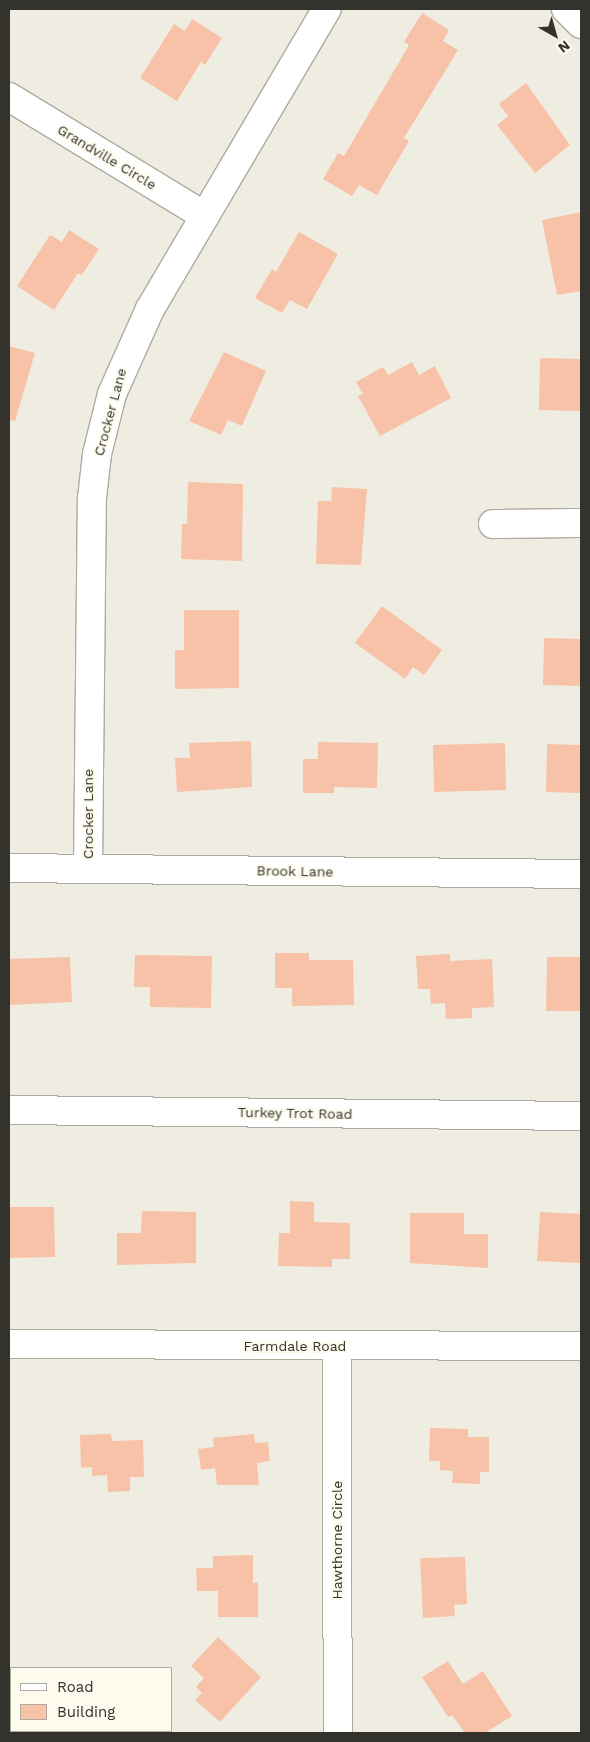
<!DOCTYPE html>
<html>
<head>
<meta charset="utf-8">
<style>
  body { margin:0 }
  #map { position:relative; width:590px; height:1742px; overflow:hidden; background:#efede1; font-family:"Work Sans",sans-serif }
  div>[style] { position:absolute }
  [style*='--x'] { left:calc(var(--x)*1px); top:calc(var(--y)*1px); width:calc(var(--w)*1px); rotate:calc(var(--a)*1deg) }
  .building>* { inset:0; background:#f8c2a8 }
  .roads { filter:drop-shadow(1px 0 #adab9f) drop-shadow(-1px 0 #adab9f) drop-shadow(0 1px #adab9f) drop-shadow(0 -1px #adab9f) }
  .minor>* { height:28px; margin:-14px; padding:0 14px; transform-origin:14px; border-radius:14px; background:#fff }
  span { translate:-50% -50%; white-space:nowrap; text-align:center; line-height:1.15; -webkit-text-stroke:4.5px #fdfbee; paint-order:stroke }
  .street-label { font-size:14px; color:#33322d }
  .frame { position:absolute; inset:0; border:10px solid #33322d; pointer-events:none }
  .legend { position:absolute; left:10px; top:1667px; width:162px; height:65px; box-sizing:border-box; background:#fdfbee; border:1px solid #acaba1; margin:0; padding:6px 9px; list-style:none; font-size:15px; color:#33322d }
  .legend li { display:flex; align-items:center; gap:10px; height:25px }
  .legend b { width:25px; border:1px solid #acaba1 }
  .north { position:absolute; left:530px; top:10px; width:50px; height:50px; -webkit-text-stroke:4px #fdfbee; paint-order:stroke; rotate:142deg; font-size:14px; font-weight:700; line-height:20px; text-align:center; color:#33322d }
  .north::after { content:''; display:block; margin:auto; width:18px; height:22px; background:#33322d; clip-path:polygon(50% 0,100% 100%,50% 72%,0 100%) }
</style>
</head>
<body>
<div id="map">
  <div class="building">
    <div style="clip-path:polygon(422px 13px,449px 30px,443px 41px,458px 50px,404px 138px,409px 141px,377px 195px,359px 185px,352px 196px,323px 179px,338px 153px,344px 156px,409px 45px,404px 42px)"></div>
    <div style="clip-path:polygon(192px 19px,222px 38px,205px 65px,201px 62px,177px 101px,140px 78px,174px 24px,185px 31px)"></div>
    <div style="clip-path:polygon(526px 83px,570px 145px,535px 173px,497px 125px,508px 116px,499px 104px)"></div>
    <div style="clip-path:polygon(581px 212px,581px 291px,557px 295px,542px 220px)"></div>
    <div style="clip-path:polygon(69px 230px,99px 249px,82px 275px,78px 273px,54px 310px,17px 286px,50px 235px,62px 242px)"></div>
    <div style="clip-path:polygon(299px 232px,338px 254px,307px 309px,290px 300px,282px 313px,255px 298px,272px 269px,276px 272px)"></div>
    <div style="clip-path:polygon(9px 346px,35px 353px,15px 421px,9px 420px)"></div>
    <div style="clip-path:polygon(224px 352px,266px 371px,242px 426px,228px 420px,221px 435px,189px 421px)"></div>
    <div style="clip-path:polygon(540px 358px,581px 359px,581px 411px,539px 410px)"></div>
    <div style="clip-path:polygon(412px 362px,419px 375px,435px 366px,451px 398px,380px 436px,358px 396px,363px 394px,356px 382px,383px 367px,388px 375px)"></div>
    <div style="clip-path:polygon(188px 482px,243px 484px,242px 561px,181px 559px,182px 524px,187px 524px)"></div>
    <div style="clip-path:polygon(332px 487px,367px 489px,361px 565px,316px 564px,318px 501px,331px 501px)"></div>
    <div style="clip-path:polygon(382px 606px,442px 650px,424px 675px,413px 667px,405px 679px,355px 643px)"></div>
    <div style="clip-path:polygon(184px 610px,239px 610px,239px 688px,175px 689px,175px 650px,184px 650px)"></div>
    <div style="clip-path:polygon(544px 638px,581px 639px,581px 686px,543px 685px)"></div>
    <div style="clip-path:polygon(251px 741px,252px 787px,177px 792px,175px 758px,190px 758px,189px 743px)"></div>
    <div style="clip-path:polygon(318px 742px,378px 743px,377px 788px,334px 787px,334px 793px,303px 793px,303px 759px,318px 759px)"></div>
    <div style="clip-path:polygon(505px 743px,506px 790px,434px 792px,433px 745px)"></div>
    <div style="clip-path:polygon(547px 744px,581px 745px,581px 793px,546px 792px)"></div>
    <div style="clip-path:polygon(275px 953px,309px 953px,309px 960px,353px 960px,354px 1005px,292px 1006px,292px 988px,275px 988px)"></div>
    <div style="clip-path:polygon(450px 954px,450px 961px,492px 959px,494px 1007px,472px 1008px,472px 1018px,446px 1019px,445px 1003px,431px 1004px,430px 989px,418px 989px,416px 956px)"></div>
    <div style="clip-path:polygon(135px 955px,212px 956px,211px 1008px,150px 1007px,150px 987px,134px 987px)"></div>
    <div style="clip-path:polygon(70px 957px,72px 1002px,9px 1005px,9px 959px)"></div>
    <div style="clip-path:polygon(547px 957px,581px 957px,581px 1011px,546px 1011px)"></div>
    <div style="clip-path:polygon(290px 1201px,314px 1202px,314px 1222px,350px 1223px,350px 1259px,332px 1259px,332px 1267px,278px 1266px,279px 1233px,290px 1233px)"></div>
    <div style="clip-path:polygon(9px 1207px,54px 1207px,55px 1257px,9px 1258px)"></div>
    <div style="clip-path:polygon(142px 1211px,196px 1212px,196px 1263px,117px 1265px,117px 1233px,141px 1233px)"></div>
    <div style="clip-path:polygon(540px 1212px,581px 1214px,581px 1263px,537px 1261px)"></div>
    <div style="clip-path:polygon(410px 1213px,464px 1213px,464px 1234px,488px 1234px,488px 1268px,410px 1263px)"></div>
    <div style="clip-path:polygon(430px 1428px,468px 1429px,468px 1437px,489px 1437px,489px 1472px,480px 1472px,480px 1484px,452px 1483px,453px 1471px,440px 1470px,440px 1461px,429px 1461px)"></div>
    <div style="clip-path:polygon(111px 1434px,112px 1441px,143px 1440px,144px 1477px,130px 1477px,130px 1491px,108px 1492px,107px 1475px,92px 1476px,92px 1467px,81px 1468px,80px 1435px)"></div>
    <div style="clip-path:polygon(254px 1434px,255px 1443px,268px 1442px,270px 1461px,257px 1463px,259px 1485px,217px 1485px,215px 1468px,201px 1470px,198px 1449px,214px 1447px,213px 1438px)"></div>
    <div style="clip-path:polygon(253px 1555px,253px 1583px,258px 1582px,258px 1617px,218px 1617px,218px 1591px,197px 1591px,196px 1568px,213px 1568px,213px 1556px)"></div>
    <div style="clip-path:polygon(465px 1557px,467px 1604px,454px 1605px,455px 1616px,423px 1618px,420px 1558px)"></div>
    <div style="clip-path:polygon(218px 1637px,261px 1677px,220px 1722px,195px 1700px,202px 1693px,196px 1687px,204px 1678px,191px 1666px)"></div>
    <div style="clip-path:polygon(448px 1661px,463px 1684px,483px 1671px,512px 1716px,485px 1733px,465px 1733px,452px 1715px,448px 1717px,422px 1677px)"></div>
  </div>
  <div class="roads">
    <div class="minor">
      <div style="--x:566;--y:9;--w:21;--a:45"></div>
      <div style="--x:9;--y:97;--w:229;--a:31.3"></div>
      <div style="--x:493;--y:524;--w:88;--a:-0.7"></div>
      <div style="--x:9;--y:868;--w:572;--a:0.6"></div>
      <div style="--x:88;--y:868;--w:370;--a:-89.4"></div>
      <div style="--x:92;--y:498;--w:44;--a:-83.5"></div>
      <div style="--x:97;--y:454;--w:62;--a:-76"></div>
      <div style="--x:112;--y:394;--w:93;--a:-65.9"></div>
      <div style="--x:150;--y:309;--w:348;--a:-59.5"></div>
      <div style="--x:9;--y:1110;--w:572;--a:0.6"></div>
      <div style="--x:9;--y:1344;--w:572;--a:0.2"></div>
      <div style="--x:337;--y:1346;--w:387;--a:89.9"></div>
    </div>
  </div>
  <div class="street-label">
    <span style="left:107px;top:157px;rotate:31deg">Grandville Circle</span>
    <span style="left:110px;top:412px;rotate:-75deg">Crocker Lane</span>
    <span style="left:88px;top:814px;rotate:-90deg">Crocker Lane</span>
    <span style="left:295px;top:871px;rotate:1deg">Brook Lane</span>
    <span style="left:295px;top:1113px;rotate:1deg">Turkey Trot Road</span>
    <span style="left:295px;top:1346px">Farmdale Road</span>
    <span style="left:337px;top:1540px;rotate:-90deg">Hawthorne Circle</span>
  </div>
  <div class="frame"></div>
  <ul class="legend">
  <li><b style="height:6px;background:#fff"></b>Road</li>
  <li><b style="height:14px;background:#f8c2a8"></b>Building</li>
  </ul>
  <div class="north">N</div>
</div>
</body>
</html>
